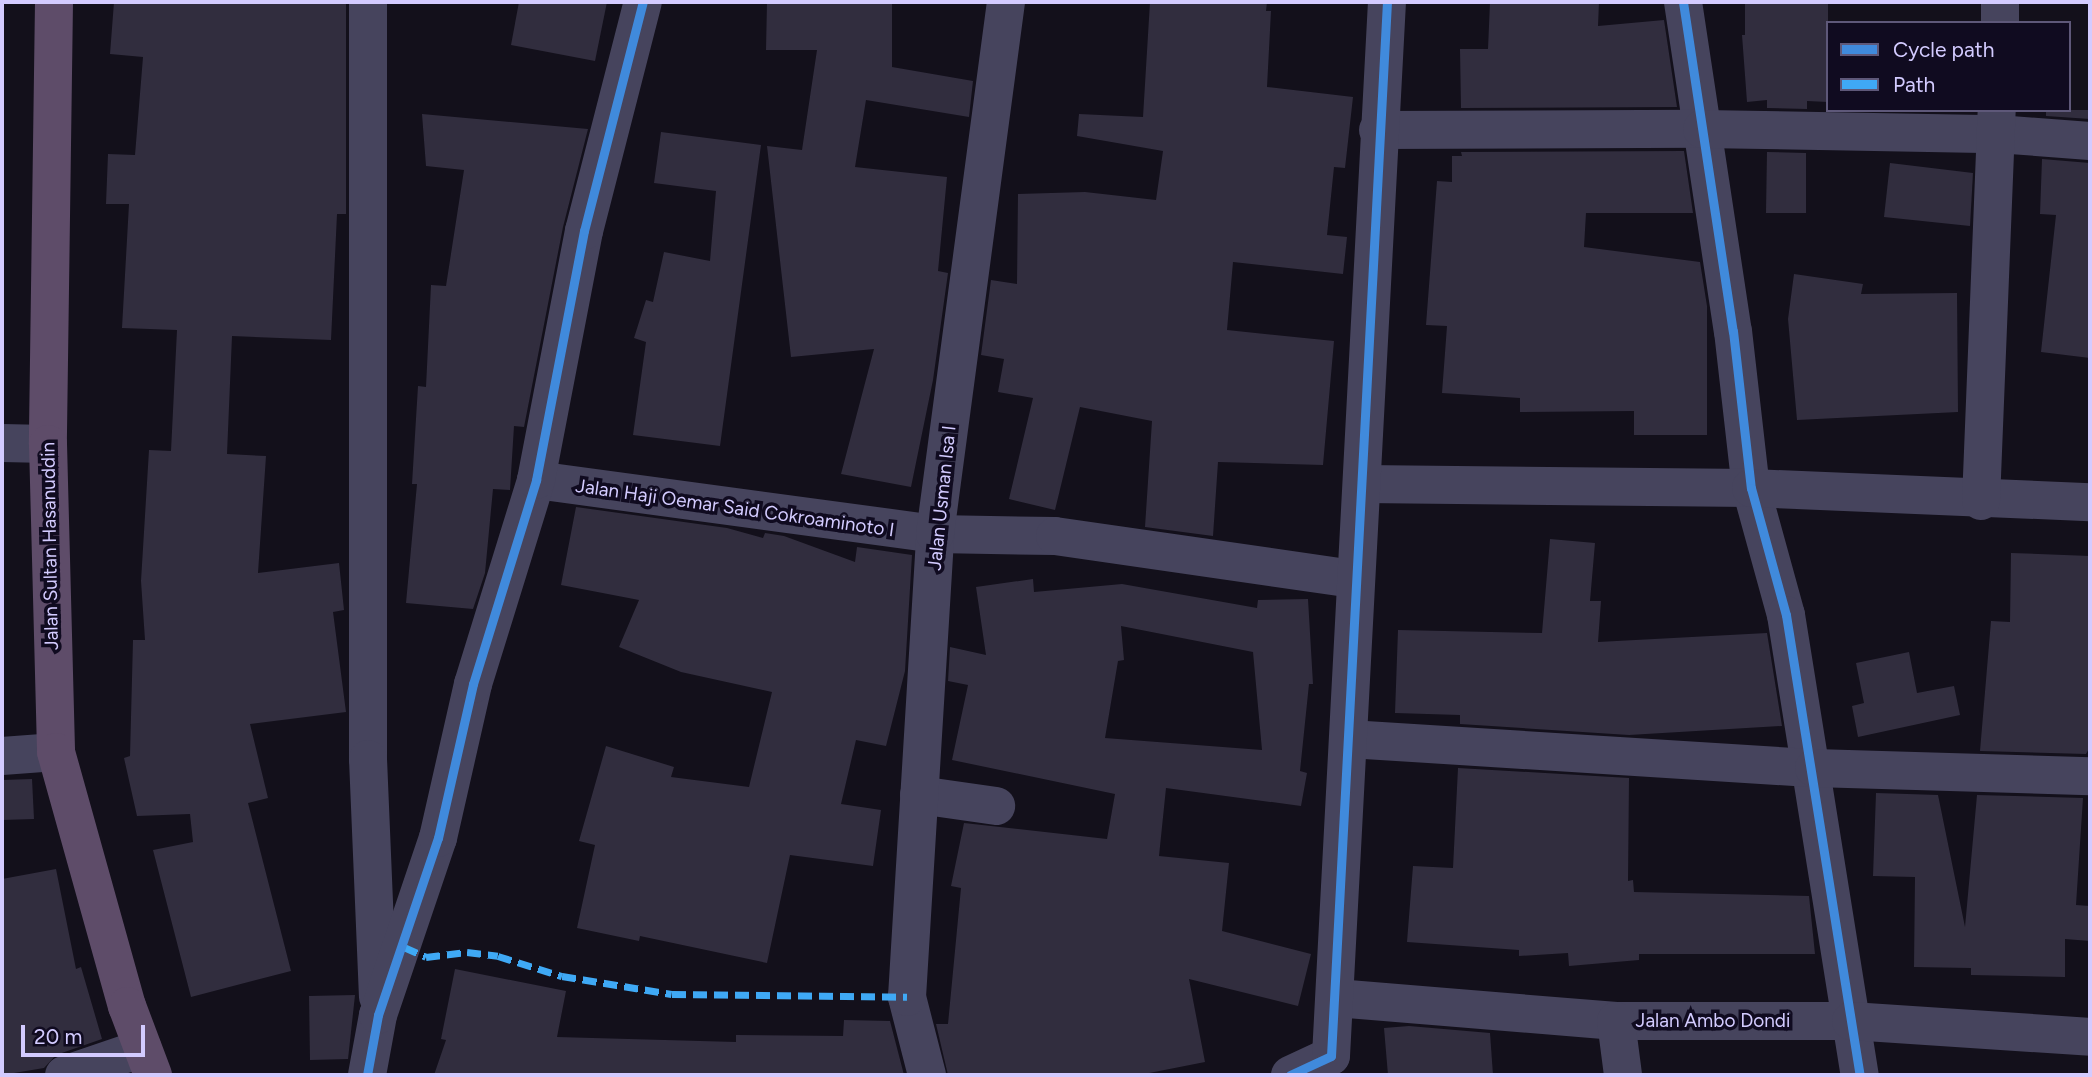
<!DOCTYPE html>
<html>
<head>
<meta charset="utf-8">
<style>
  body { margin:0 }
  #map { position:relative; width:2092px; height:1077px; overflow:hidden; background:#13101b; font-family:Figtree,sans-serif }
  div>[style] { position:absolute }
  [style*='--x'] { left:calc(var(--x)*1px); top:calc(var(--y)*1px); width:calc(var(--w)*1px); rotate:calc(var(--a)*1deg) }
  .building>* { inset:0; background:#312d3e }
  .minor>* { height:38px; margin:-19px; padding:0 19px; transform-origin:19px; border-radius:19px; background:#46445d }
  .tertiary>* { height:38px; margin:-19px; padding:0 19px; transform-origin:19px; border-radius:19px; background:#46445d }
  .trunk>* { height:38px; margin:-19px; padding:0 19px; transform-origin:19px; border-radius:19px; background:#5e4c69 }
  .quiet>* { height:7px; margin-top:-3.5px; transform-origin:0; background:repeating-linear-gradient(90deg,#3fa9f5 0 14px,transparent 0 21px) }
  .cycleway>* { height:9px; margin:-4.5px; padding:0 4.5px; transform-origin:4.5px; border-radius:4.5px; background:#408adc }
  span { translate:-50% -50%; white-space:nowrap; text-align:center; line-height:1.15; -webkit-text-stroke:7px #100b20; paint-order:stroke }
  .street-label { font-size:19px; color:#d3cbff }
  .frame { position:absolute; inset:0; border:4px solid #d3cbff; pointer-events:none }
  .legend { position:absolute; left:1826px; top:21px; width:245px; height:91px; box-sizing:border-box; background:#100b20; border:2px solid #5e5879; margin:0; padding:9px 12px; list-style:none; font-size:21px; color:#d3cbff }
  .legend li { display:flex; align-items:center; gap:14px; height:35px }
  .legend b { width:35px; border:2px solid #5e5879 }
  .scale { position:absolute; left:21px; top:1025px; width:124px; height:32px; box-sizing:border-box; border:4px solid #d3cbff; border-top:0; padding-left:9px; font-size:21px; line-height:24px; white-space:nowrap; color:#d3cbff; -webkit-text-stroke:5px #100b20; paint-order:stroke }
</style>
</head>
<body>
<div id="map">
  <div class="building">
    <div style="clip-path:polygon(114px 2px,346px 2px,346px 214px,337px 214px,331px 340px,232px 336px,227px 454px,266px 456px,258px 573px,339px 563px,344px 610px,333px 612px,346px 712px,250px 724px,268px 798px,248px 803px,291px 971px,191px 997px,153px 850px,193px 842px,190px 814px,137px 816px,124px 758px,130px 756px,133px 640px,145px 640px,141px 581px,149px 450px,171px 451px,177px 330px,122px 328px,129px 204px,106px 204px,108px 154px,135px 155px,143px 57px,110px 54px)"></div>
    <div style="clip-path:polygon(519px 2px,607px 2px,595px 61px,511px 45px)"></div>
    <div style="clip-path:polygon(767px 2px,892px 2px,892px 67px,973px 81px,969px 117px,866px 100px,855px 167px,947px 177px,938px 271px,948px 273px,933px 380px,911px 487px,841px 474px,874px 349px,791px 357px,767px 146px,802px 150px,817px 50px,766px 50px)"></div>
    <div style="clip-path:polygon(1150px 2px,1267px 2px,1266px 11px,1271px 11px,1267px 87px,1353px 97px,1345px 168px,1334px 167px,1327px 235px,1347px 237px,1343px 274px,1233px 262px,1227px 330px,1334px 341px,1323px 465px,1218px 462px,1213px 536px,1145px 527px,1152px 421px,1080px 407px,1055px 510px,1009px 499px,1033px 398px,998px 392px,1004px 359px,981px 355px,991px 280px,1017px 284px,1018px 194px,1085px 192px,1156px 200px,1163px 151px,1077px 136px,1079px 114px,1143px 117px)"></div>
    <div style="clip-path:polygon(1490px 2px,1599px 2px,1598px 26px,1664px 20px,1677px 107px,1461px 108px,1460px 49px,1488px 49px)"></div>
    <div style="clip-path:polygon(1745px 2px,1828px 2px,1828px 102px,1807px 101px,1807px 109px,1767px 108px,1767px 100px,1747px 102px,1742px 35px,1745px 35px)"></div>
    <div style="clip-path:polygon(2046px 110px,2090px 110px,2090px 119px,2046px 116px)"></div>
    <div style="clip-path:polygon(422px 114px,588px 129px,563px 227px,524px 427px,514px 426px,510px 490px,493px 489px,485px 573px,473px 609px,406px 603px,417px 484px,412px 484px,418px 386px,426px 387px,431px 285px,446px 286px,464px 170px,426px 166px)"></div>
    <div style="clip-path:polygon(661px 132px,761px 145px,720px 446px,633px 435px,646px 342px,634px 338px,646px 300px,653px 302px,664px 252px,710px 261px,716px 191px,654px 183px)"></div>
    <div style="clip-path:polygon(1684px 151px,1693px 213px,1586px 213px,1584px 247px,1700px 262px,1707px 306px,1707px 435px,1634px 435px,1634px 411px,1520px 412px,1520px 398px,1442px 393px,1447px 326px,1426px 325px,1437px 181px,1452px 182px,1452px 156px,1462px 156px,1461px 152px)"></div>
    <div style="clip-path:polygon(1767px 152px,1806px 153px,1806px 213px,1766px 213px)"></div>
    <div style="clip-path:polygon(2042px 159px,2090px 163px,2090px 358px,2041px 352px,2056px 215px,2040px 214px)"></div>
    <div style="clip-path:polygon(1890px 163px,1973px 173px,1970px 226px,1884px 217px)"></div>
    <div style="clip-path:polygon(1794px 274px,1863px 284px,1861px 294px,1957px 293px,1958px 412px,1797px 420px,1788px 319px)"></div>
    <div style="clip-path:polygon(576px 507px,727px 528px,763px 538px,765px 533px,784px 536px,855px 562px,857px 547px,912px 555px,905px 671px,886px 746px,856px 740px,841px 804px,881px 810px,873px 866px,790px 855px,767px 963px,640px 936px,639px 941px,577px 928px,595px 845px,579px 841px,606px 746px,674px 767px,671px 777px,749px 787px,772px 692px,681px 672px,619px 647px,639px 600px,561px 585px)"></div>
    <div style="clip-path:polygon(1550px 539px,1595px 543px,1590px 601px,1601px 601px,1598px 642px,1767px 633px,1782px 726px,1629px 735px,1460px 724px,1460px 715px,1395px 713px,1398px 630px,1542px 633px)"></div>
    <div style="clip-path:polygon(2011px 553px,2090px 556px,2090px 747px,2086px 754px,1980px 751px,1991px 621px,2010px 622px)"></div>
    <div style="clip-path:polygon(evenodd,1033px 579px,1034px 592px,1122px 584px,1257px 608px,1258px 600px,1308px 599px,1313px 684px,1309px 684px,1300px 771px,1307px 773px,1301px 806px,1166px 788px,1159px 856px,1229px 863px,1222px 931px,1311px 954px,1298px 1006px,1189px 979px,1205px 1062px,1139px 1075px,948px 1075px,936px 1024px,948px 1024px,961px 888px,951px 886px,964px 823px,1107px 839px,1115px 794px,952px 760px,968px 685px,948px 681px,950px 647px,986px 655px,976px 587px,1033px 579px,1121px 626px,1253px 652px,1262px 750px,1105px 738px,1118px 661px,1124px 660px,1121px 626px)"></div>
    <div style="clip-path:polygon(1909px 652px,1917px 693px,1954px 686px,1960px 715px,1858px 737px,1852px 706px,1864px 703px,1856px 663px)"></div>
    <div style="clip-path:polygon(1458px 768px,1629px 778px,1628px 881px,1633px 880px,1634px 892px,1809px 896px,1815px 954px,1639px 954px,1639px 960px,1569px 966px,1568px 953px,1519px 956px,1519px 950px,1407px 942px,1413px 866px,1453px 868px)"></div>
    <div style="clip-path:polygon(32px 779px,34px 819px,2px 820px,2px 780px)"></div>
    <div style="clip-path:polygon(1876px 793px,1938px 795px,1965px 927px,1977px 795px,2083px 798px,2076px 905px,2090px 906px,2090px 941px,2065px 939px,2065px 977px,1971px 975px,1971px 968px,1914px 967px,1915px 877px,1873px 876px)"></div>
    <div style="clip-path:polygon(56px 869px,76px 969px,81px 967px,102px 1039px,56px 1055px,44px 1068px,2px 1075px,2px 879px)"></div>
    <div style="clip-path:polygon(455px 969px,566px 991px,557px 1037px,736px 1042px,736px 1035px,843px 1036px,844px 1020px,890px 1021px,904px 1075px,434px 1075px,446px 1040px,441px 1039px)"></div>
    <div style="clip-path:polygon(355px 995px,348px 1059px,310px 1060px,309px 996px)"></div>
    <div style="clip-path:polygon(1409px 1026px,1490px 1033px,1493px 1075px,1388px 1075px,1384px 1028px)"></div>
  </div>
  <div class="minor">
    <div style="--x:368;--y:2;--w:757;--a:90"></div>
    <div style="--x:368;--y:759;--w:238;--a:87.6"></div>
    <div style="--x:1683;--y:2;--w:333;--a:81.4"></div>
    <div style="--x:1733;--y:331;--w:158;--a:83.5"></div>
    <div style="--x:1751;--y:488;--w:132;--a:74.6"></div>
    <div style="--x:1786;--y:615;--w:466;--a:80.9"></div>
    <div style="--x:2000;--y:23;--w:21;--a:-90"></div>
    <div style="--x:1378;--y:130;--w:324;--a:-0.2"></div>
    <div style="--x:1702;--y:129;--w:295;--a:1"></div>
    <div style="--x:1997;--y:134;--w:93;--a:4.3"></div>
    <div style="--x:2;--y:443;--w:46;--a:1.2"></div>
    <div style="--x:536;--y:480;--w:403;--a:7.7"></div>
    <div style="--x:935;--y:534;--w:120;--a:1"></div>
    <div style="--x:1055;--y:536;--w:303;--a:8.2"></div>
    <div style="--x:1363;--y:484;--w:388;--a:0.6"></div>
    <div style="--x:1751;--y:488;--w:339;--a:2.4"></div>
    <div style="--x:1981;--y:501;--w:391;--a:-87.7"></div>
    <div style="--x:1349;--y:739;--w:466;--a:3.6"></div>
    <div style="--x:1814;--y:768;--w:276;--a:1.7"></div>
    <div style="--x:2;--y:756;--w:54;--a:-4.2"></div>
    <div style="--x:919;--y:795;--w:78;--a:8.1"></div>
    <div style="--x:1336;--y:998;--w:281;--a:4.7"></div>
    <div style="--x:1616;--y:1021;--w:235;--a:0"></div>
    <div style="--x:1851;--y:1021;--w:240;--a:3.8"></div>
    <div style="--x:1616;--y:1021;--w:54;--a:82.6"></div>
    <div style="--x:64;--y:1075;--w:83;--a:-18.9"></div>
    <div style="--x:367;--y:1075;--w:61;--a:-79.6"></div>
    <div style="--x:378;--y:1015;--w:187;--a:-71.3"></div>
    <div style="--x:438;--y:838;--w:158;--a:-77.2"></div>
    <div style="--x:473;--y:684;--w:214;--a:-72.8"></div>
    <div style="--x:536;--y:480;--w:254;--a:-79.1"></div>
    <div style="--x:584;--y:231;--w:236;--a:-75.6"></div>
    <div style="--x:927;--y:1075;--w:81;--a:-104.4"></div>
    <div style="--x:907;--y:997;--w:464;--a:-86.5"></div>
    <div style="--x:935;--y:534;--w:537;--a:-82.4"></div>
  </div>
  <div class="tertiary">
    <div style="--x:1290;--y:1075;--w:45;--a:-24.9"></div>
    <div style="--x:1331;--y:1056;--w:1055;--a:-86.96"></div>
  </div>
  <div class="trunk">
    <div style="--x:54;--y:2;--w:442;--a:90.8"></div>
    <div style="--x:48;--y:444;--w:308;--a:88.5"></div>
    <div style="--x:56;--y:752;--w:264;--a:74.4"></div>
    <div style="--x:127;--y:1006;--w:74;--a:69.4"></div>
  </div>
  <div class="quiet">
    <div style="--x:404;--y:947;--w:24;--a:24"></div>
    <div style="--x:426;--y:957;--w:41;--a:-7"></div>
    <div style="--x:467;--y:952;--w:31;--a:7"></div>
    <div style="--x:498;--y:956;--w:67;--a:17.4"></div>
    <div style="--x:562;--y:976;--w:111;--a:9.3"></div>
    <div style="--x:672;--y:994;--w:235;--a:0.7"></div>
  </div>
  <div class="cycleway">
    <div style="--x:1683;--y:2;--w:333;--a:81.4"></div>
    <div style="--x:1733;--y:331;--w:158;--a:83.5"></div>
    <div style="--x:1751;--y:488;--w:132;--a:74.6"></div>
    <div style="--x:1786;--y:615;--w:466;--a:80.9"></div>
    <div style="--x:367;--y:1075;--w:61;--a:-79.6"></div>
    <div style="--x:378;--y:1015;--w:187;--a:-71.3"></div>
    <div style="--x:438;--y:838;--w:158;--a:-77.2"></div>
    <div style="--x:473;--y:684;--w:214;--a:-72.8"></div>
    <div style="--x:536;--y:480;--w:254;--a:-79.1"></div>
    <div style="--x:584;--y:231;--w:236;--a:-75.6"></div>
    <div style="--x:1290;--y:1075;--w:45;--a:-24.9"></div>
    <div style="--x:1331;--y:1056;--w:1055;--a:-86.96"></div>
  </div>
  <div class="street-label">
    <span style="left:942px;top:498px;rotate:-84deg">Jalan Usman Isa I</span>
    <span style="left:735px;top:508px;rotate:8deg">Jalan Haji Oemar Said Cokroaminoto I</span>
    <span style="left:50px;top:546px;rotate:-91deg">Jalan Sultan Hasanuddin</span>
    <span style="left:1713px;top:1021px">Jalan Ambo Dondi</span>
  </div>
  <div class="frame"></div>
  <ul class="legend">
  <li><b style="height:9px;background:#408adc"></b>Cycle path</li>
  <li><b style="height:9px;background:#3fa9f5"></b>Path</li>
  </ul>
  <div class="scale">20 m</div>
</div>
</body>
</html>
